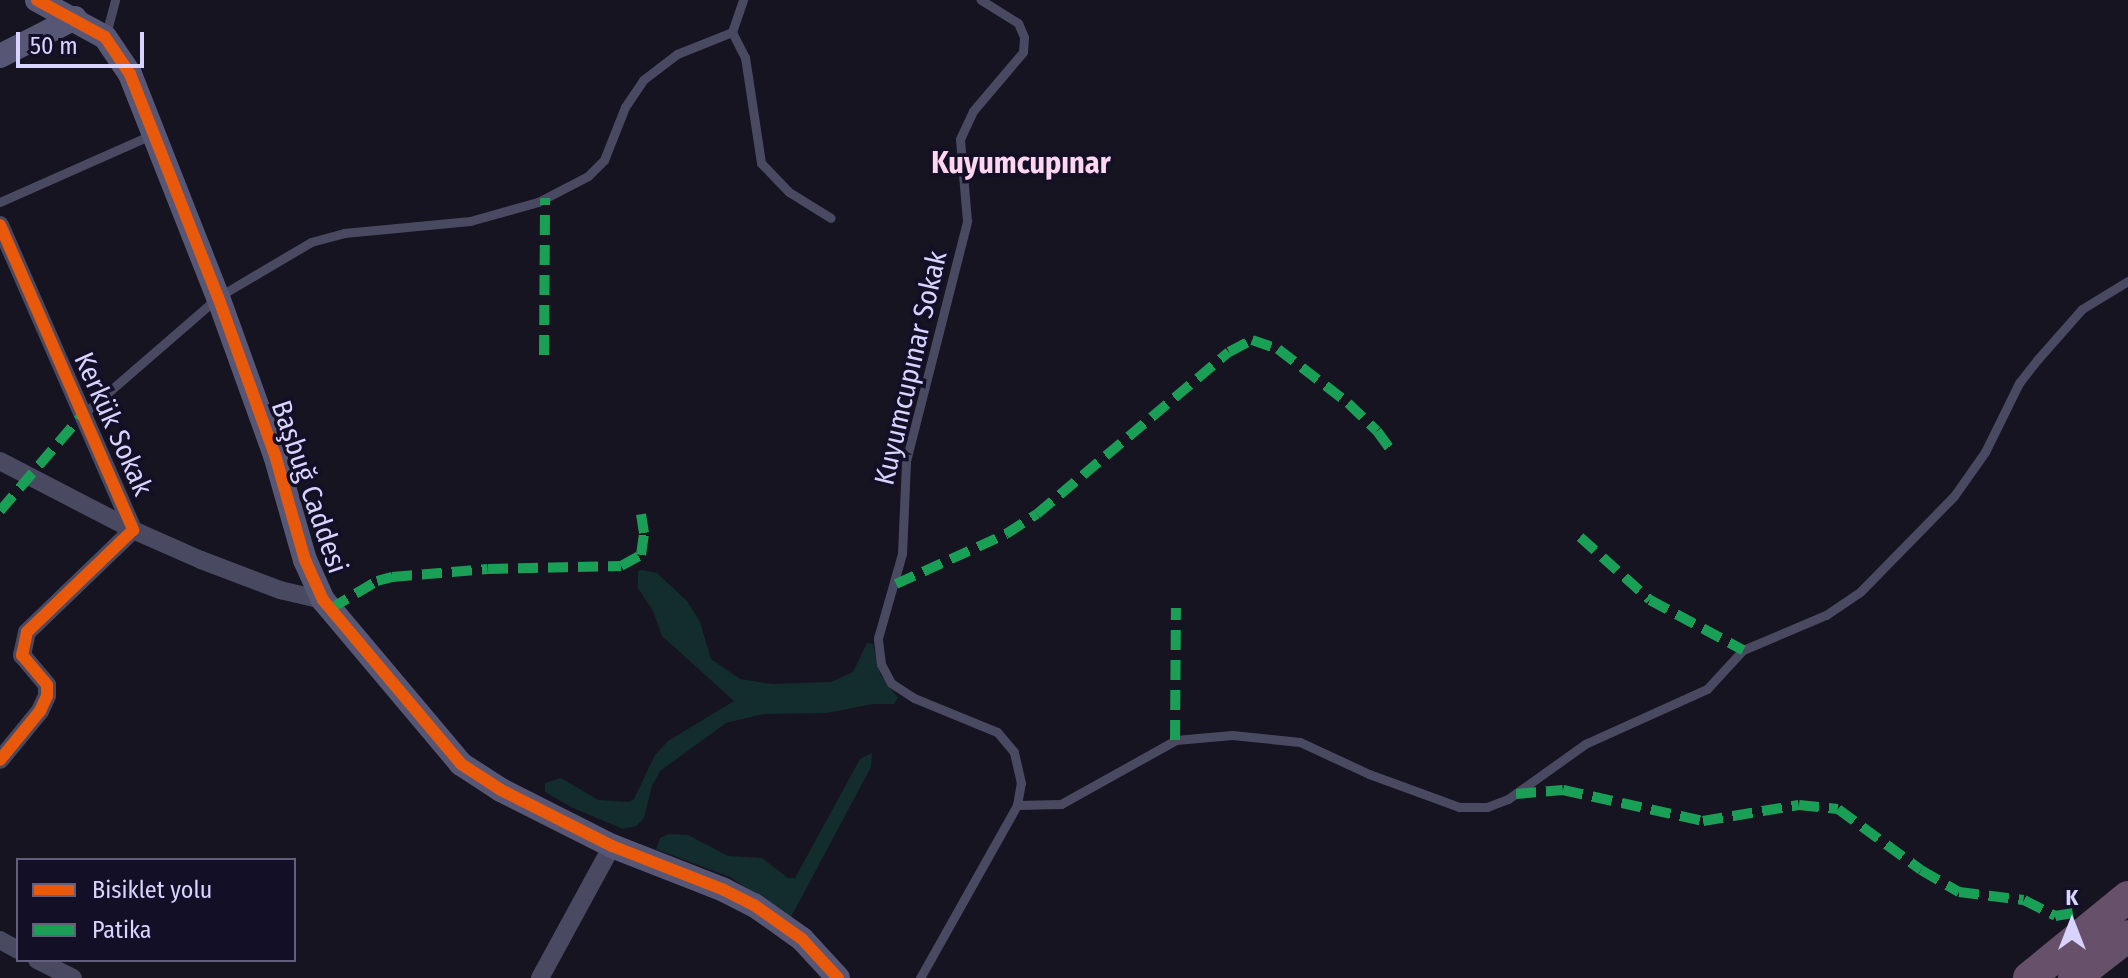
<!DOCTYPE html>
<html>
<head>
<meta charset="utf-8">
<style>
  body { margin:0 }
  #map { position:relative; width:2128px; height:978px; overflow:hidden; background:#161421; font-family:"Fira Sans Condensed",sans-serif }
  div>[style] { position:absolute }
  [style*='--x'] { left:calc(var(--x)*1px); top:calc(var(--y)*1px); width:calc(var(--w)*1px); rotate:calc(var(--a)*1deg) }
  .green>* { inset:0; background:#132c2d }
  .lane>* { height:9px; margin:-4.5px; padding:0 4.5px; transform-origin:4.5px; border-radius:4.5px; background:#4a4962 }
  .street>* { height:18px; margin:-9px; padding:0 9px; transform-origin:9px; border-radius:9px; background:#4a4962 }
  .secondary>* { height:24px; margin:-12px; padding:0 12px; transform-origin:12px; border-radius:12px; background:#575674 }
  .highway>* { height:32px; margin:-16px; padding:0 16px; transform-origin:16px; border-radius:16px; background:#67516a }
  .quiet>* { height:10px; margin-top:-5px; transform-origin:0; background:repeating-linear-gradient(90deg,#1a9f57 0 20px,transparent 0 30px) }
  .cycleway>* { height:12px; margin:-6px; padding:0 6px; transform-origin:6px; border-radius:6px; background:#e8590c }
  span { translate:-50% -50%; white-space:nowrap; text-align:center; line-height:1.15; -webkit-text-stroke:7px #130f26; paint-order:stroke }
  .street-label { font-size:28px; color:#d9d4ff }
  .neighbourhood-label { font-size:30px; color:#ffd6f0; font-weight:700 }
  .legend { position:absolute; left:16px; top:858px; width:280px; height:104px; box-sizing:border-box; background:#130f26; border:2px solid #625e7d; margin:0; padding:10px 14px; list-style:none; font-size:24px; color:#d9d4ff }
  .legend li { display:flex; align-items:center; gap:16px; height:40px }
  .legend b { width:40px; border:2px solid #625e7d }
  .north { position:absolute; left:2032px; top:882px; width:80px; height:80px; -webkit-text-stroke:6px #130f26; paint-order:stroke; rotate:0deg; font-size:22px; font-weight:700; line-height:32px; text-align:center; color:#d9d4ff }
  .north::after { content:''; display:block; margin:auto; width:28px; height:36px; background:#d9d4ff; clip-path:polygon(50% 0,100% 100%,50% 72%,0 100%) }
  .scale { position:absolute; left:16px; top:32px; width:128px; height:36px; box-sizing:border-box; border:4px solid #d9d4ff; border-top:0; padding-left:10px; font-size:24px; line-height:28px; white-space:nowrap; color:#d9d4ff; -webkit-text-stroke:6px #130f26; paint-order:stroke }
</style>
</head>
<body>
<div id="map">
  <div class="green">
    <div style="clip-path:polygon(642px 570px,657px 573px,687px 601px,700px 622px,711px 659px,740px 679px,772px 684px,831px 682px,853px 672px,867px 643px,873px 644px,880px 674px,898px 698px,894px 704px,873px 704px,827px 713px,763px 714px,726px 723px,660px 771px,652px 786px,644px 818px,636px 826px,623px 829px,571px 807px,545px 792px,545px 783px,561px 778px,598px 800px,629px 802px,634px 799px,655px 755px,668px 741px,734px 701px,662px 636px,653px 611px,638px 588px,638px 571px)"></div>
    <div style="clip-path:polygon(872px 753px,871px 767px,791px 917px,730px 877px,656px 849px,660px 838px,669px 834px,688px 835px,728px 856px,762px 858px,788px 878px,795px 878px,860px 759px)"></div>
  </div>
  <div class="lane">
    <div style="--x:732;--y:32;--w:28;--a:63"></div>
    <div style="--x:745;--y:57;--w:107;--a:81.4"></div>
    <div style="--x:761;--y:163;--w:40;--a:46"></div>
    <div style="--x:789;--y:192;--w:49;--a:31.8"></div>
    <div style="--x:106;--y:34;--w:35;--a:-75"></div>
    <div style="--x:0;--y:202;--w:165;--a:-23.9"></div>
    <div style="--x:82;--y:415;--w:180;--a:-40.9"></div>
    <div style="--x:218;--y:297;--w:108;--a:-30.6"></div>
    <div style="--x:311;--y:242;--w:34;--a:-15"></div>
    <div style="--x:344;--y:233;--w:127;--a:-5.4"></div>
    <div style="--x:470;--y:221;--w:71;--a:-15.6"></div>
    <div style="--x:538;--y:202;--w:56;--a:-27.5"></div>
    <div style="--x:588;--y:176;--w:23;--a:-45"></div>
    <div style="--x:604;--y:160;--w:57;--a:-68.4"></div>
    <div style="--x:625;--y:107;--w:32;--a:-56"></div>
    <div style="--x:643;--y:80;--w:43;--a:-37.4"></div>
    <div style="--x:677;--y:54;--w:59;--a:-21.8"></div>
    <div style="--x:732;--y:32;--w:34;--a:-71"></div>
    <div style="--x:1017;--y:805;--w:44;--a:-1.3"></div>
    <div style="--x:1061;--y:804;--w:132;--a:-29.1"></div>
    <div style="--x:1176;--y:740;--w:56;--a:-5.1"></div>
    <div style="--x:1232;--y:735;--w:68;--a:5.9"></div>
    <div style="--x:1300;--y:742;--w:76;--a:24.9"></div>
    <div style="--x:1369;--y:774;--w:96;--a:20.1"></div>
    <div style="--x:1459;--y:807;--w:28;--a:0"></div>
    <div style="--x:1487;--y:807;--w:22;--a:-21"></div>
    <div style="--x:1508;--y:799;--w:95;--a:-35.5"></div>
    <div style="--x:1585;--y:744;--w:134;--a:-24.3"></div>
    <div style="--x:1707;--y:689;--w:53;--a:-47.3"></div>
    <div style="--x:1743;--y:650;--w:90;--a:-22.9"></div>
    <div style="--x:1826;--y:615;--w:41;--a:-34.1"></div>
    <div style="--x:1860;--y:592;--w:134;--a:-45.6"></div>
    <div style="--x:1954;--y:496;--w:54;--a:-54.8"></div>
    <div style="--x:1985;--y:452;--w:77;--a:-63.8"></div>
    <div style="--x:2019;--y:383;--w:29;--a:-52"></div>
    <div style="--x:2037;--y:360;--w:68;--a:-48.6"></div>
    <div style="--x:2082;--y:309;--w:54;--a:-31.3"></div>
    <div style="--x:920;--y:978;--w:198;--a:-60.7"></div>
    <div style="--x:1017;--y:805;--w:22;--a:-80"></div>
    <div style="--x:1021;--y:783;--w:32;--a:-103"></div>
    <div style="--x:1014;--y:752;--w:26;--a:-130"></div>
    <div style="--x:997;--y:732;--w:90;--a:-157.7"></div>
    <div style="--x:914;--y:698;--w:27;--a:-147"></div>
    <div style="--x:891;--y:683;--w:21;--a:-118"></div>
    <div style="--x:881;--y:664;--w:26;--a:-97"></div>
    <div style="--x:878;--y:638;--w:87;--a:-74.1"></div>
    <div style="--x:902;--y:554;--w:93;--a:-87.5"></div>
    <div style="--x:906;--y:461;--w:248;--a:-75.7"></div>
    <div style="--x:967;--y:221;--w:82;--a:-94.9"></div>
    <div style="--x:960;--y:139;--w:31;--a:-65"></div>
    <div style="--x:973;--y:111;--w:77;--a:-49.7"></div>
    <div style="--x:1023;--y:52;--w:15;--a:-86"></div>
    <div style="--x:1024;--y:37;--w:15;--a:-113"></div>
    <div style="--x:1018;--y:23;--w:44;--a:-148.1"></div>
  </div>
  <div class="street">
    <div style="--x:0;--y:225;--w:333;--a:66.4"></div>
    <div style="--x:133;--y:530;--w:147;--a:136.1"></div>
    <div style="--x:27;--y:632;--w:24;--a:102"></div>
    <div style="--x:22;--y:655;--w:39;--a:50"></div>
    <div style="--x:47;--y:685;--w:11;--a:90"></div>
    <div style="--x:47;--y:696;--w:17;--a:115"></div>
    <div style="--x:40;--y:711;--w:63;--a:129.2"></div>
    <div style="--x:0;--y:461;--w:150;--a:27.4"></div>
    <div style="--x:133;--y:530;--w:74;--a:23.8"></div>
    <div style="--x:201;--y:560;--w:85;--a:20.8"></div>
    <div style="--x:280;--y:590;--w:44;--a:13.1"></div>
    <div style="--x:0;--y:940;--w:21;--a:29"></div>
    <div style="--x:37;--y:960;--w:40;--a:26.6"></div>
    <div style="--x:540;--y:978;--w:150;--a:-61.4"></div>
  </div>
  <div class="secondary">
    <div style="--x:37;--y:0;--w:77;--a:28.6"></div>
    <div style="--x:105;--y:37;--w:45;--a:56"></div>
    <div style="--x:130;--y:74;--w:240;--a:68.5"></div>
    <div style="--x:218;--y:297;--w:168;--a:70.2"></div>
    <div style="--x:275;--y:455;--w:109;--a:74.1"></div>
    <div style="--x:305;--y:560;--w:44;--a:65.8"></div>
    <div style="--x:323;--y:600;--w:214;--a:49.9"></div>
    <div style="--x:461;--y:764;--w:48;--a:33"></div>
    <div style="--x:501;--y:790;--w:124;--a:26.8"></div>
    <div style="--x:612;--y:846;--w:120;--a:21.4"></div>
    <div style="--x:724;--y:890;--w:34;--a:27"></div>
    <div style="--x:754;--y:905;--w:59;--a:35.3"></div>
    <div style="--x:802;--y:939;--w:53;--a:47.3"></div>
    <div style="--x:0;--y:56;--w:84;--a:-26.9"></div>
  </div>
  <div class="highway">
    <div style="--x:2029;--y:978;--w:128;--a:-39.3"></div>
    <div style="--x:2074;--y:978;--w:68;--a:-37.9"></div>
  </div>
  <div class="quiet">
    <div style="--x:544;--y:355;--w:157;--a:-89.6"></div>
    <div style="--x:0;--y:511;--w:126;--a:-49.5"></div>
    <div style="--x:1580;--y:537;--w:94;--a:42"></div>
    <div style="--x:1650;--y:600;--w:106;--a:28.3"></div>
    <div style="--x:896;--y:584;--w:121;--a:-24.4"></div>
    <div style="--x:1006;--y:534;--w:37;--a:-33"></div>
    <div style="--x:1037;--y:514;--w:251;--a:-40.2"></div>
    <div style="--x:1229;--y:352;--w:26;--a:-28"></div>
    <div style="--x:1252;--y:340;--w:28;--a:19"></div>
    <div style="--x:1278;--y:349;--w:88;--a:37.6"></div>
    <div style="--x:1348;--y:403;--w:40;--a:44"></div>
    <div style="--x:1377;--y:431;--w:29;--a:54"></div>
    <div style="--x:330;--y:609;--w:55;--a:-30.8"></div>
    <div style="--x:377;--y:581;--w:16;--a:-15"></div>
    <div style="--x:392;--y:577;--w:96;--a:-4.8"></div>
    <div style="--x:488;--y:569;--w:133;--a:-1.3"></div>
    <div style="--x:621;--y:566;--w:23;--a:-29"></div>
    <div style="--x:641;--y:555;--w:22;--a:-82"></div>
    <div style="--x:644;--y:533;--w:19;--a:-99"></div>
    <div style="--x:1175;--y:740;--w:132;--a:-89.6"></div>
    <div style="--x:1516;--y:794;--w:47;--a:-4.9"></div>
    <div style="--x:1563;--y:790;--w:143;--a:12.5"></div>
    <div style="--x:1703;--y:821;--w:97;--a:-9.5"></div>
    <div style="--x:1799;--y:805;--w:39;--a:6"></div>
    <div style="--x:1838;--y:809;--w:103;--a:36.3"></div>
    <div style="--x:1921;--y:870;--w:44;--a:30.1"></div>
    <div style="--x:1959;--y:892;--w:65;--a:7"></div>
    <div style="--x:2024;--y:900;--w:35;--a:27"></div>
    <div style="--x:2055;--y:916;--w:18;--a:-9"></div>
  </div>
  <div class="cycleway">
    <div style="--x:37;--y:0;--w:77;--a:28.6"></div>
    <div style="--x:105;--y:37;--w:45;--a:56"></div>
    <div style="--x:130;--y:74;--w:240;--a:68.5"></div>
    <div style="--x:218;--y:297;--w:168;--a:70.2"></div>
    <div style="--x:275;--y:455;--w:109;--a:74.1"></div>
    <div style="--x:305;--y:560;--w:44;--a:65.8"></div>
    <div style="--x:323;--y:600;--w:214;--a:49.9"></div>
    <div style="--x:461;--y:764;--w:48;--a:33"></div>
    <div style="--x:501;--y:790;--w:124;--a:26.8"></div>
    <div style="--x:612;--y:846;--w:120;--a:21.4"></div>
    <div style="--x:724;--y:890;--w:34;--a:27"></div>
    <div style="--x:754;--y:905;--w:59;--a:35.3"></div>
    <div style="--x:802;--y:939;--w:53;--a:47.3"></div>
    <div style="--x:0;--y:225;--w:333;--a:66.4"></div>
    <div style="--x:133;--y:530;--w:147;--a:136.1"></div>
    <div style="--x:27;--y:632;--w:24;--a:102"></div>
    <div style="--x:22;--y:655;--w:39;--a:50"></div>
    <div style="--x:47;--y:685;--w:11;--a:90"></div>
    <div style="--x:47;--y:696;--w:17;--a:115"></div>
    <div style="--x:40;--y:711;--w:63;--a:129.2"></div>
  </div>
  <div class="street-label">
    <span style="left:911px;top:368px;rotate:-77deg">Kuyumcupınar Sokak</span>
    <span style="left:113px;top:424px;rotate:66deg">Kerkük Sokak</span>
    <span style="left:309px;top:487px;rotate:71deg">Başbuğ Caddesi</span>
  </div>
  <div class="neighbourhood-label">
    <span style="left:1021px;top:163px">Kuyumcupınar</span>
  </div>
  <ul class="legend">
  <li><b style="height:10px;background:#e8590c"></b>Bisiklet yolu</li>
  <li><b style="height:10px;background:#1a9f57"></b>Patika</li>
  </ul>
  <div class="north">K</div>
  <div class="scale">50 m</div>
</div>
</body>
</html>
